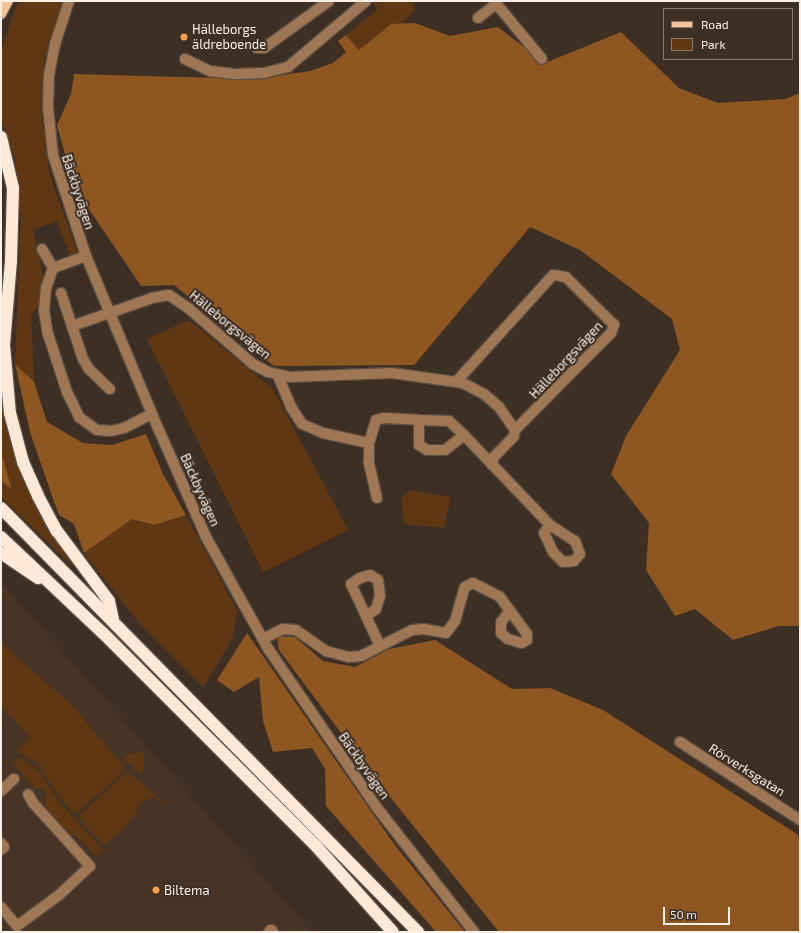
<!DOCTYPE html>
<html>
<head>
<meta charset="utf-8">
<style>
  body { margin:0 }
  #map { position:relative; width:801px; height:933px; overflow:hidden; background:#3d2f24; font-family:"Exo 2",sans-serif }
  div>[style] { position:absolute }
  [style*='--x'] { left:calc(var(--x)*1px); top:calc(var(--y)*1px); width:calc(var(--w)*1px); rotate:calc(var(--a)*1deg) }
  .built>* { inset:0; background:#473424 }
  .green>* { inset:0; background:#5f3813 }
  .forest>* { inset:0; background:#8e5621 }
  .roads { filter:drop-shadow(1px 0 #5b4e43) drop-shadow(-1px 0 #5b4e43) drop-shadow(0 1px #5b4e43) drop-shadow(0 -1px #5b4e43) }
  .minor>* { height:10px; margin:-5px; padding:0 5px; transform-origin:5px; border-radius:5px; background:#a07754 }
  .major>* { height:10px; margin:-5px; padding:0 5px; transform-origin:5px; border-radius:5px; background:#f6c398 }
  .highway>* { height:12px; margin:-6px; padding:0 6px; transform-origin:6px; border-radius:6px; background:#fee9d9 }
  .dots>* { width:11px; height:11px; translate:-50% -50%; box-sizing:border-box; border:2px solid #3d2f24; border-radius:50% }
  span { translate:-50% -50%; white-space:nowrap; text-align:center; line-height:1.15; -webkit-text-stroke:4px #3d2f24; paint-order:stroke }
  .poi-label { font-size:13px; color:#f9f0e8 }
  .left { translate:0 -50%; text-align:left }
  .street-label { font-size:13px; color:#f9f0e8 }
  .frame { position:absolute; inset:0; border:2px solid #f9f0e8; pointer-events:none }
  .legend { position:absolute; left:663px; top:8px; width:130px; height:52px; box-sizing:border-box; background:#3d2f24; border:1px solid #887c72; margin:0; padding:5px 7px; list-style:none; font-size:12px; color:#f9f0e8 }
  .legend li { display:flex; align-items:center; gap:8px; height:20px }
  .legend b { width:20px; border:1px solid #887c72 }
  .scale { position:absolute; left:663px; top:907px; width:67px; height:18px; box-sizing:border-box; border:2px solid #f9f0e8; border-top:0; padding-left:5px; font-size:12px; line-height:14px; white-space:nowrap; color:#f9f0e8; -webkit-text-stroke:3px #3d2f24; paint-order:stroke }
</style>
</head>
<body>
<div id="map">
  <div class="built">
    <div style="clip-path:polygon(1px 582px,312px 932px,1px 932px)"></div>
  </div>
  <div class="green">
    <div style="clip-path:polygon(20px 1px,63px 1px,44px 62px,42px 116px,49px 173px,78px 254px,71px 259px,57px 221px,33px 230px,43px 276px,40px 306px,31px 314px,34px 382px,15px 364px,21px 215px,15px 158px,1px 120px,2px 49px,15px 8px)"></div>
    <div style="clip-path:polygon(371px 1px,412px 1px,415px 9px,402px 24px,391px 24px,359px 50px,346px 35px,378px 9px)"></div>
    <div style="clip-path:polygon(189px 320px,273px 389px,348px 530px,263px 572px,147px 339px)"></div>
    <div style="clip-path:polygon(1px 376px,5px 411px,22px 476px,43px 519px,74px 567px,1px 497px,1px 481px,12px 488px,1px 452px)"></div>
    <div style="clip-path:polygon(411px 490px,451px 497px,444px 528px,404px 524px,401px 498px)"></div>
    <div style="clip-path:polygon(186px 515px,237px 610px,233px 638px,203px 687px,141px 625px,84px 553px,132px 519px,154px 525px)"></div>
    <div style="clip-path:polygon(1px 642px,72px 706px,124px 766px,122px 772px,77px 813px,73px 812px,58px 795px,37px 763px,16px 751px,30px 738px,1px 706px)"></div>
    <div style="clip-path:polygon(141px 752px,144px 754px,143px 773px,140px 774px,124px 758px,125px 755px)"></div>
    <div style="clip-path:polygon(21px 758px,39px 771px,57px 800px,103px 850px,96px 857px,79px 838px,68px 834px,47px 812px,46px 793px,42px 788px,35px 789px,12px 762px)"></div>
    <div style="clip-path:polygon(130px 774px,166px 804px,152px 797px,142px 802px,128px 824px,104px 845px,81px 821px,80px 816px,121px 776px)"></div>
  </div>
  <div class="forest">
    <div style="clip-path:polygon(415px 23px,450px 36px,498px 27px,545px 63px,621px 32px,679px 88px,718px 103px,785px 99px,800px 93px,800px 626px,779px 626px,733px 640px,695px 609px,675px 616px,646px 570px,649px 523px,611px 474px,626px 436px,680px 350px,672px 319px,580px 250px,530px 227px,414px 365px,274px 366px,174px 285px,141px 286px,74px 187px,57px 125px,71px 94px,74px 74px,254px 79px,310px 71px,333px 63px,346px 52px,338px 41px,346px 35px,359px 50px,391px 24px)"></div>
    <div style="clip-path:polygon(15px 364px,34px 382px,47px 422px,83px 443px,112px 445px,146px 434px,163px 474px,186px 515px,154px 525px,132px 519px,84px 553px,74px 524px,59px 515px,51px 493px,30px 432px)"></div>
    <div style="clip-path:polygon(1px 452px,12px 489px,1px 481px)"></div>
    <div style="clip-path:polygon(247px 633px,394px 844px,465px 932px,436px 932px,326px 806px,325px 769px,312px 748px,273px 752px,263px 721px,259px 677px,234px 692px,217px 680px)"></div>
    <div style="clip-path:polygon(277px 636px,295px 637px,323px 661px,355px 667px,389px 649px,435px 640px,512px 689px,550px 688px,603px 710px,797px 834px,800px 840px,800px 932px,499px 932px,377px 781px,279px 650px)"></div>
  </div>
  <div class="roads">
    <div class="minor">
      <div style="--x:69;--y:1;--w:45;--a:108"></div>
      <div style="--x:55;--y:44;--w:33;--a:101"></div>
      <div style="--x:49;--y:76;--w:31;--a:92"></div>
      <div style="--x:48;--y:107;--w:48;--a:84.1"></div>
      <div style="--x:53;--y:155;--w:106;--a:71.9"></div>
      <div style="--x:86;--y:256;--w:186;--a:67.3"></div>
      <div style="--x:158;--y:428;--w:119;--a:66.2"></div>
      <div style="--x:206;--y:537;--w:129;--a:60.9"></div>
      <div style="--x:269;--y:650;--w:193;--a:55.6"></div>
      <div style="--x:378;--y:809;--w:156;--a:52"></div>
      <div style="--x:494;--y:1;--w:75;--a:50.4"></div>
      <div style="--x:478;--y:18;--w:23;--a:-38"></div>
      <div style="--x:257;--y:48;--w:7;--a:0"></div>
      <div style="--x:264;--y:48;--w:80;--a:-35.9"></div>
      <div style="--x:185;--y:59;--w:28;--a:26"></div>
      <div style="--x:210;--y:71;--w:26;--a:7"></div>
      <div style="--x:236;--y:74;--w:28;--a:-2"></div>
      <div style="--x:264;--y:73;--w:25;--a:-14"></div>
      <div style="--x:288;--y:67;--w:102;--a:-40.2"></div>
      <div style="--x:42;--y:249;--w:22;--a:60"></div>
      <div style="--x:86;--y:256;--w:35;--a:160"></div>
      <div style="--x:53;--y:268;--w:21;--a:109"></div>
      <div style="--x:46;--y:288;--w:22;--a:95"></div>
      <div style="--x:44;--y:310;--w:24;--a:81"></div>
      <div style="--x:48;--y:334;--w:61;--a:71.9"></div>
      <div style="--x:67;--y:392;--w:28;--a:64"></div>
      <div style="--x:79;--y:417;--w:22;--a:36"></div>
      <div style="--x:97;--y:430;--w:14;--a:4"></div>
      <div style="--x:111;--y:431;--w:13;--a:-13"></div>
      <div style="--x:124;--y:428;--w:31;--a:-27"></div>
      <div style="--x:61;--y:293;--w:70;--a:71.6"></div>
      <div style="--x:83;--y:359;--w:12;--a:59"></div>
      <div style="--x:89;--y:369;--w:29;--a:44"></div>
      <div style="--x:72;--y:326;--w:85;--a:-19.3"></div>
      <div style="--x:152;--y:298;--w:17;--a:-10"></div>
      <div style="--x:169;--y:295;--w:22;--a:34"></div>
      <div style="--x:187;--y:307;--w:87;--a:40.8"></div>
      <div style="--x:253;--y:364;--w:17;--a:28"></div>
      <div style="--x:268;--y:372;--w:23;--a:13"></div>
      <div style="--x:290;--y:377;--w:102;--a:-2.2"></div>
      <div style="--x:392;--y:373;--w:72;--a:8"></div>
      <div style="--x:463;--y:383;--w:24;--a:28"></div>
      <div style="--x:484;--y:394;--w:20;--a:41"></div>
      <div style="--x:499;--y:407;--w:28;--a:55"></div>
      <div style="--x:515;--y:430;--w:136;--a:-45.3"></div>
      <div style="--x:611;--y:333;--w:9;--a:-69"></div>
      <div style="--x:614;--y:325;--w:68;--a:-135"></div>
      <div style="--x:566;--y:277;--w:13;--a:-171"></div>
      <div style="--x:553;--y:275;--w:143;--a:132.2"></div>
      <div style="--x:278;--y:376;--w:34;--a:67"></div>
      <div style="--x:291;--y:407;--w:20;--a:57"></div>
      <div style="--x:302;--y:424;--w:23;--a:23"></div>
      <div style="--x:323;--y:433;--w:47;--a:12.3"></div>
      <div style="--x:464;--y:435;--w:124;--a:46.3"></div>
      <div style="--x:550;--y:525;--w:30;--a:33"></div>
      <div style="--x:575;--y:541;--w:14;--a:69"></div>
      <div style="--x:580;--y:554;--w:9;--a:131"></div>
      <div style="--x:574;--y:561;--w:11;--a:175"></div>
      <div style="--x:563;--y:562;--w:14;--a:-135"></div>
      <div style="--x:553;--y:552;--w:21;--a:-115"></div>
      <div style="--x:544;--y:533;--w:10;--a:-53"></div>
      <div style="--x:492;--y:465;--w:8;--a:-76"></div>
      <div style="--x:494;--y:457;--w:29;--a:-46"></div>
      <div style="--x:514;--y:436;--w:6;--a:-81"></div>
      <div style="--x:377;--y:498;--w:37;--a:-103"></div>
      <div style="--x:369;--y:462;--w:19;--a:-90"></div>
      <div style="--x:369;--y:443;--w:24;--a:-73"></div>
      <div style="--x:376;--y:420;--w:8;--a:-14"></div>
      <div style="--x:384;--y:418;--w:35;--a:3"></div>
      <div style="--x:419;--y:420;--w:25;--a:90"></div>
      <div style="--x:419;--y:445;--w:9;--a:32"></div>
      <div style="--x:427;--y:450;--w:18;--a:0"></div>
      <div style="--x:445;--y:450;--w:24;--a:-38"></div>
      <div style="--x:464;--y:435;--w:21;--a:-137"></div>
      <div style="--x:449;--y:421;--w:30;--a:-178"></div>
      <div style="--x:366;--y:616;--w:12;--a:-35"></div>
      <div style="--x:376;--y:609;--w:14;--a:-73"></div>
      <div style="--x:380;--y:596;--w:16;--a:-97"></div>
      <div style="--x:378;--y:580;--w:9;--a:-148"></div>
      <div style="--x:370;--y:575;--w:10;--a:163"></div>
      <div style="--x:360;--y:578;--w:11;--a:146"></div>
      <div style="--x:351;--y:584;--w:68;--a:64.9"></div>
      <div style="--x:263;--y:639;--w:22;--a:-27"></div>
      <div style="--x:283;--y:629;--w:13;--a:4"></div>
      <div style="--x:296;--y:630;--w:37;--a:35"></div>
      <div style="--x:326;--y:651;--w:24;--a:15"></div>
      <div style="--x:349;--y:657;--w:12;--a:-5"></div>
      <div style="--x:361;--y:656;--w:57;--a:-27"></div>
      <div style="--x:412;--y:630;--w:12;--a:-5"></div>
      <div style="--x:424;--y:629;--w:22;--a:10"></div>
      <div style="--x:446;--y:633;--w:15;--a:-53"></div>
      <div style="--x:455;--y:621;--w:35;--a:-74"></div>
      <div style="--x:465;--y:587;--w:9;--a:-27"></div>
      <div style="--x:473;--y:583;--w:30;--a:27"></div>
      <div style="--x:500;--y:597;--w:17;--a:54"></div>
      <div style="--x:510;--y:611;--w:14;--a:129"></div>
      <div style="--x:501;--y:622;--w:11;--a:90"></div>
      <div style="--x:501;--y:633;--w:9;--a:41"></div>
      <div style="--x:508;--y:639;--w:14;--a:17"></div>
      <div style="--x:521;--y:643;--w:7;--a:-27"></div>
      <div style="--x:527;--y:640;--w:6;--a:-90"></div>
      <div style="--x:527;--y:634;--w:29;--a:-126"></div>
      <div style="--x:680;--y:742;--w:143;--a:33"></div>
      <div style="--x:1;--y:791;--w:18;--a:-43"></div>
      <div style="--x:1;--y:843;--w:5;--a:53"></div>
      <div style="--x:4;--y:847;--w:4;--a:135"></div>
      <div style="--x:1;--y:907;--w:25;--a:50"></div>
      <div style="--x:17;--y:926;--w:52;--a:-36.4"></div>
      <div style="--x:59;--y:895;--w:42;--a:-43.1"></div>
      <div style="--x:90;--y:866;--w:85;--a:-132.1"></div>
      <div style="--x:33;--y:803;--w:10;--a:-119"></div>
      <div style="--x:269;--y:932;--w:3;--a:-45"></div>
      <div style="--x:271;--y:930;--w:3;--a:45"></div>
    </div>
    <div class="major">
      <div style="--x:1;--y:14;--w:15;--a:-62"></div>
    </div>
    <div class="highway">
      <div style="--x:1;--y:137;--w:52;--a:76.8"></div>
      <div style="--x:13;--y:188;--w:73;--a:91.6"></div>
      <div style="--x:11;--y:261;--w:84;--a:94.8"></div>
      <div style="--x:4;--y:345;--w:68;--a:85"></div>
      <div style="--x:10;--y:413;--w:51;--a:75.1"></div>
      <div style="--x:23;--y:462;--w:37;--a:66"></div>
      <div style="--x:38;--y:496;--w:40;--a:62"></div>
      <div style="--x:57;--y:531;--w:87;--a:53.4"></div>
      <div style="--x:109;--y:601;--w:19;--a:78"></div>
      <div style="--x:1;--y:508;--w:595;--a:45.48"></div>
      <div style="--x:1;--y:537;--w:140;--a:43.3"></div>
      <div style="--x:103;--y:633;--w:301;--a:45"></div>
      <div style="--x:316;--y:846;--w:115;--a:48.2"></div>
      <div style="--x:1;--y:553;--w:45;--a:34"></div>
    </div>
  </div>
  <div class="dots">
    <div style="left:184px;top:37px;background:#f9a04c"></div>
    <div style="left:156px;top:890px;background:#f9a04c"></div>
  </div>
  <div class="poi-label">
    <span class="left" style="left:192px;top:37px">Hälleborgs<br>äldreboende</span>
    <span class="left" style="left:164px;top:890px">Biltema</span>
  </div>
  <div class="street-label">
    <span style="left:78px;top:192px;rotate:72deg">Bäckbyvägen</span>
    <span style="left:230px;top:325px;rotate:39deg">Hälleborgsvägen</span>
    <span style="left:566px;top:360px;rotate:-47deg">Hälleborgsvägen</span>
    <span style="left:200px;top:490px;rotate:66deg">Bäckbyvägen</span>
    <span style="left:364px;top:766px;rotate:55deg">Bäckbyvägen</span>
    <span style="left:747px;top:770px;rotate:32deg">Rörverksgatan</span>
  </div>
  <div class="frame"></div>
  <ul class="legend">
  <li><b style="height:5px;background:#f6c398"></b>Road</li>
  <li><b style="height:11px;background:#5f3813"></b>Park</li>
  </ul>
  <div class="scale">50 m</div>
</div>
</body>
</html>
